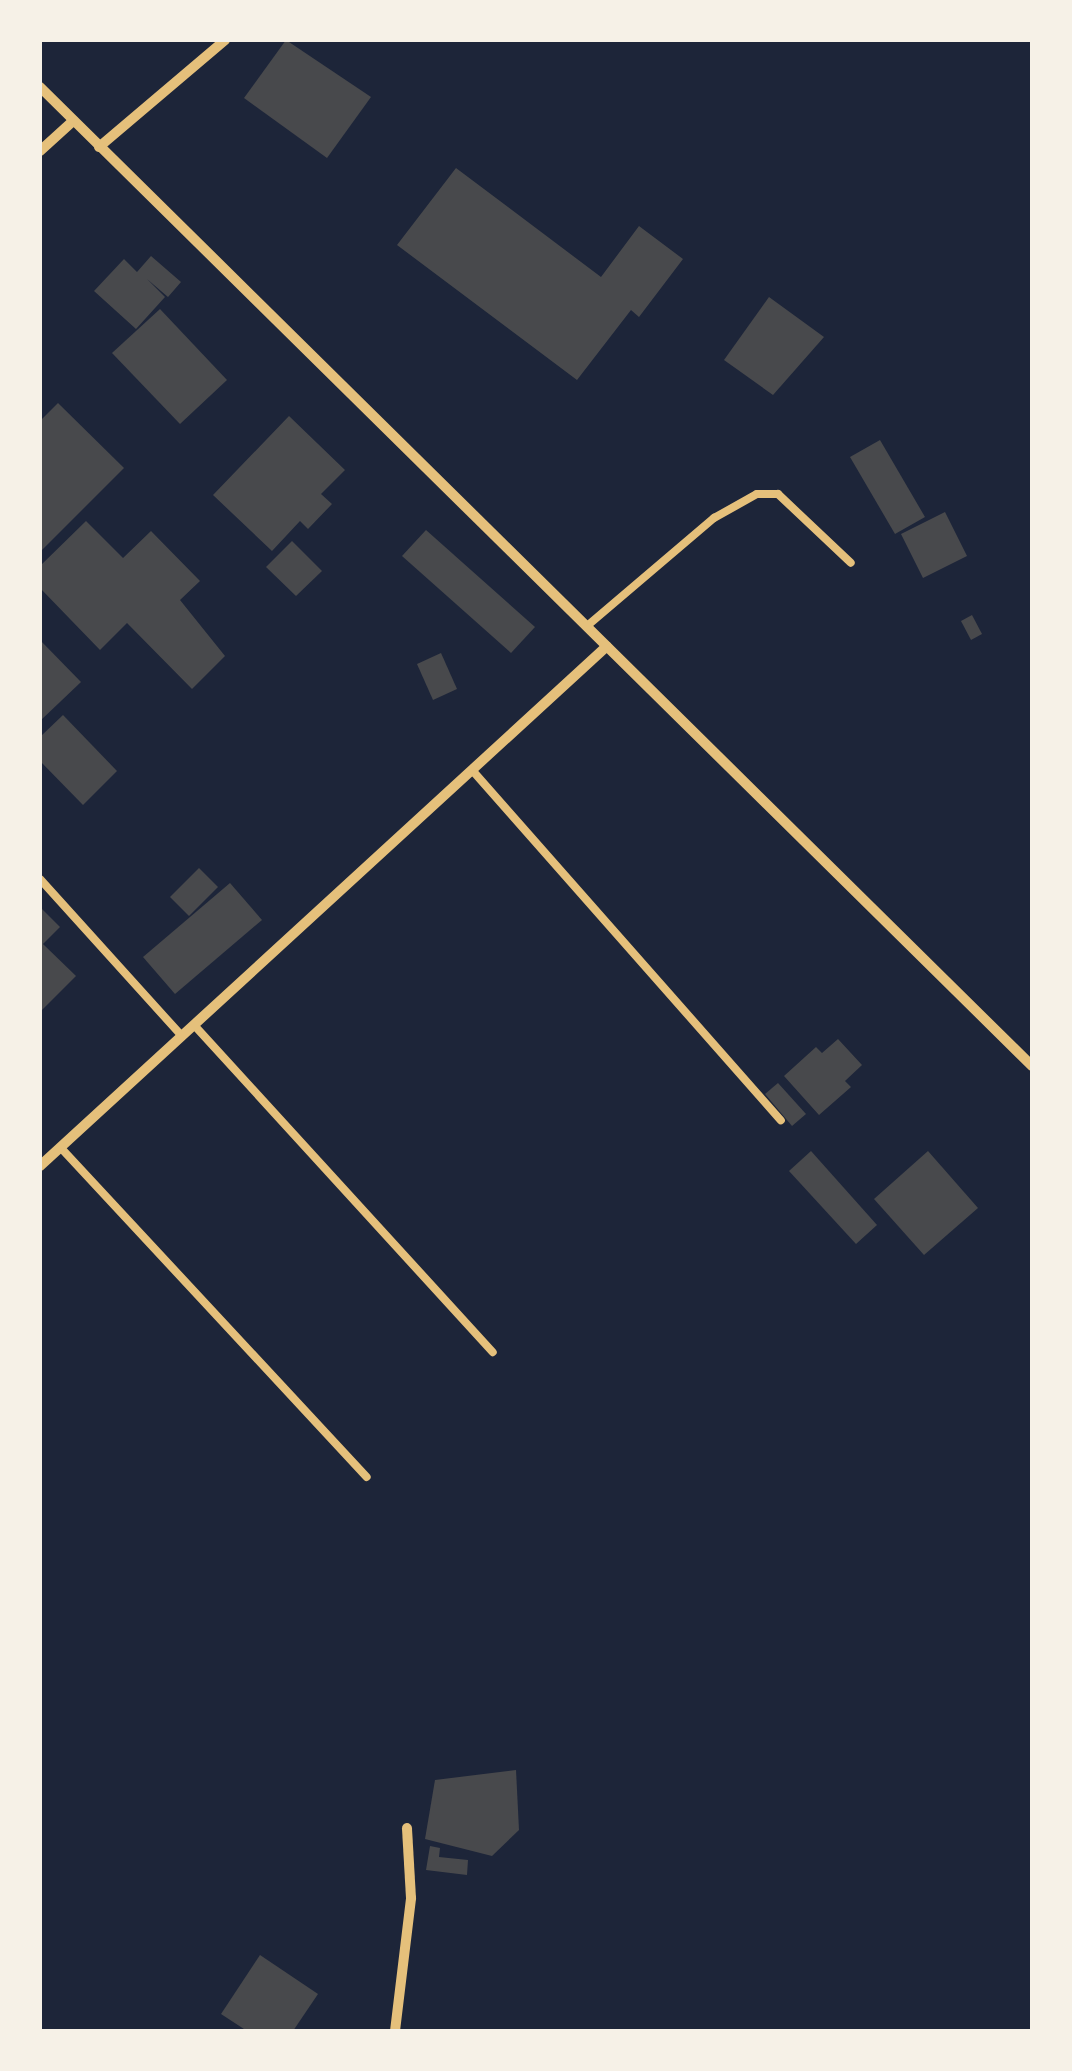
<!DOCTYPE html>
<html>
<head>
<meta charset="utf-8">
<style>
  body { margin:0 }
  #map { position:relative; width:1072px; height:2071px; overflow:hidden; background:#14213d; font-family:Raleway,sans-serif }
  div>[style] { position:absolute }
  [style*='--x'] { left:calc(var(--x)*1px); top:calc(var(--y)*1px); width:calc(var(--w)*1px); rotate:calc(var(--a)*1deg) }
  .green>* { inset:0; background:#1d2539 }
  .building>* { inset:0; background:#48494c }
  .service>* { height:8px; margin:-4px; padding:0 4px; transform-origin:4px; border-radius:4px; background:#e5c07b }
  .minor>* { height:10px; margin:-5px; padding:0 5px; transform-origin:5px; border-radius:5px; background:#e5c07b }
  span { translate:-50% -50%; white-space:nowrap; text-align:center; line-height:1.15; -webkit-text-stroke:8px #f6f1e7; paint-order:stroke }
  .frame { position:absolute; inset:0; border:42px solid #f6f1e7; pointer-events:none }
</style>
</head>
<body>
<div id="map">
  <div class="green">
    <div style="clip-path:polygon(40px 40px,1032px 40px,1032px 2031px,40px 2031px)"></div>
  </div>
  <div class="building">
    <div style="clip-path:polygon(286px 40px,371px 97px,327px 158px,244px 98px)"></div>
    <div style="clip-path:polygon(456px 168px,601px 277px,639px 226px,683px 259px,639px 317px,631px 310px,577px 380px,397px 245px)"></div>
    <div style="clip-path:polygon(151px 256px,181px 282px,168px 297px,147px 279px,165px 297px,136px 329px,94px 291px,124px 259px,137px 272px)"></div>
    <div style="clip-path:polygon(769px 297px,824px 337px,773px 395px,724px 360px)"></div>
    <div style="clip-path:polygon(160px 309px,227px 380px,180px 424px,112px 353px)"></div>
    <div style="clip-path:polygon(58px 403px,124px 468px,40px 552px,40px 421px)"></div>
    <div style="clip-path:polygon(289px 416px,345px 470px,321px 494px,332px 504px,308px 529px,300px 521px,272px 551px,213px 495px)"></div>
    <div style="clip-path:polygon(880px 440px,925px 517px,895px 534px,850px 457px)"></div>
    <div style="clip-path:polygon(945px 512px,967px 556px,923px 578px,901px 534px)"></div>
    <div style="clip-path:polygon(86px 521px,123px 558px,151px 531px,200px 581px,180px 600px,225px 656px,192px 689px,127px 623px,100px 650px,40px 588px,40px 566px)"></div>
    <div style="clip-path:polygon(426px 530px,535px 627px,511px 653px,402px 556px)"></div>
    <div style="clip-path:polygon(292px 541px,322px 571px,296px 596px,266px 567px)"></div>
    <div style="clip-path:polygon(972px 615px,982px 634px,971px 640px,961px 621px)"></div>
    <div style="clip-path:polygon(40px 640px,81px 682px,40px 721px)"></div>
    <div style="clip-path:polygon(441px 653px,457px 689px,433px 700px,417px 664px)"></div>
    <div style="clip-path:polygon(63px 715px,117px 771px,83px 805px,40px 761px,40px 737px)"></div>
    <div style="clip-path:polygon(199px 868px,218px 887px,189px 916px,170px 897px)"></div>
    <div style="clip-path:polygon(230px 883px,262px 920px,175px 994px,143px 957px)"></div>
    <div style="clip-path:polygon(40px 907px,60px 927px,43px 944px,76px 976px,40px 1012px)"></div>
    <div style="clip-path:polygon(838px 1039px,862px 1065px,845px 1081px,851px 1087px,819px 1115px,784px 1076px,816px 1047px,822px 1053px)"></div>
    <div style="clip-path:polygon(778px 1083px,806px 1114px,792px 1126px,765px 1094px)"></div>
    <div style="clip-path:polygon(811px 1151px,877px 1225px,856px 1244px,789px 1171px)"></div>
    <div style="clip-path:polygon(928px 1151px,978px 1208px,924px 1255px,874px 1199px)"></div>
    <div style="clip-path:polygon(516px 1770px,519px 1830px,492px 1856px,425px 1839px,435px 1780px)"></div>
    <div style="clip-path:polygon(430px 1846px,440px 1848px,439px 1857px,468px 1860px,467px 1875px,426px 1870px)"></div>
    <div style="clip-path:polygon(260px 1955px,318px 1994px,293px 2031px,247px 2031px,221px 2014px)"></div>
  </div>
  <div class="service">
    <div style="--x:587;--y:626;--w:167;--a:-40.4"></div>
    <div style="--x:714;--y:518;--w:49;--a:-29.2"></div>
    <div style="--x:757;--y:494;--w:21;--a:0"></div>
    <div style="--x:778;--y:494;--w:100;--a:43.4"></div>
    <div style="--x:472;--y:770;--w:467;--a:48.6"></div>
    <div style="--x:40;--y:879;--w:212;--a:47.9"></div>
    <div style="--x:194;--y:1025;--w:443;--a:47.6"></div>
    <div style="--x:61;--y:1148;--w:449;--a:47.1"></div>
  </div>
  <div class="minor">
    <div style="--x:40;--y:87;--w:1394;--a:44.62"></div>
    <div style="--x:99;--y:147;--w:165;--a:-40.3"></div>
    <div style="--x:40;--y:151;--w:45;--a:-42.3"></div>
    <div style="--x:40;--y:1166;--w:769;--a:-42.52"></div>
    <div style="--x:395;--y:2031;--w:134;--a:-83.1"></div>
    <div style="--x:411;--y:1898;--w:70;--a:-93.3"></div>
  </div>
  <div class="frame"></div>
</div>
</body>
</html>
